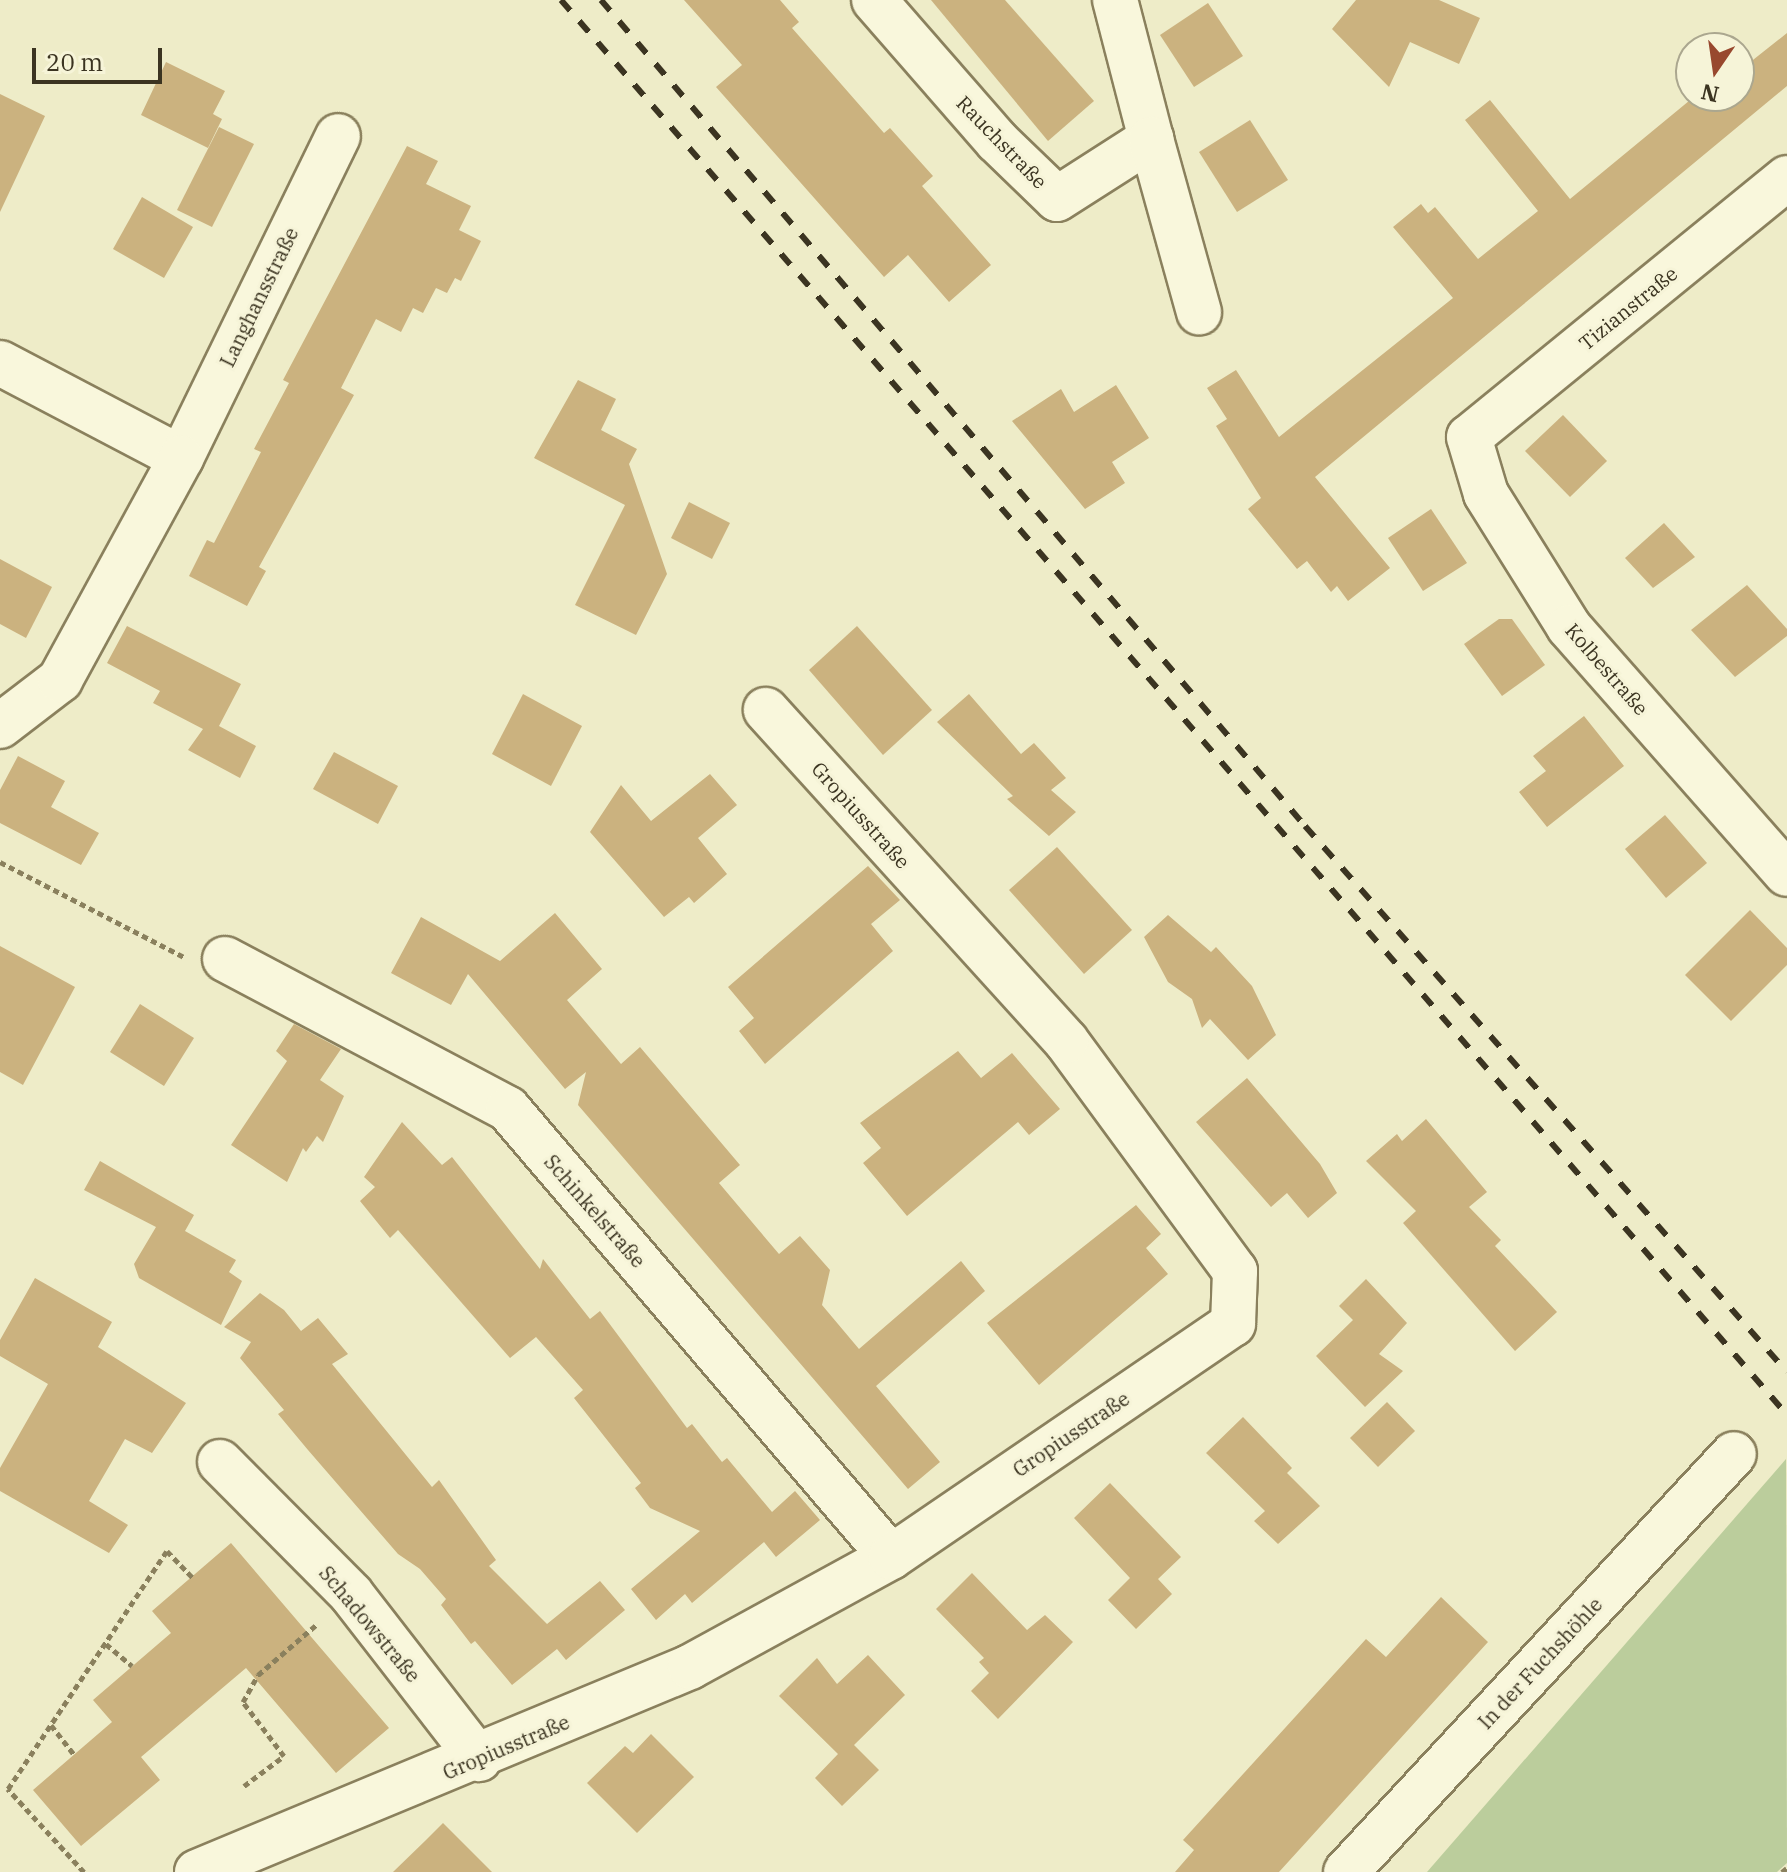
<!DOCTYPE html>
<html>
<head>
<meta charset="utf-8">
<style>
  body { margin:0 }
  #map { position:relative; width:1787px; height:1872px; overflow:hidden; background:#eeecc8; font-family:"IBM Plex Serif",serif }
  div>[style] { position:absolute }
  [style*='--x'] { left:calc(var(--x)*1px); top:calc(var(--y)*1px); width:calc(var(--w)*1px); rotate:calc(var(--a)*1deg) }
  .green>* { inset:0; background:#bbcd9c }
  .building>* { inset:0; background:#cbb27f }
  .path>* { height:5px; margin-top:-2.5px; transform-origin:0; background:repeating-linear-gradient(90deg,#8a805d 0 6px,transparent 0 10px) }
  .roads { filter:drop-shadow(2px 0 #8a805d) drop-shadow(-2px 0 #8a805d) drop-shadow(0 2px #8a805d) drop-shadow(0 -2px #8a805d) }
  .minor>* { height:44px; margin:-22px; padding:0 22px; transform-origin:22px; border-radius:22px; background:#f9f7dc }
  .rail>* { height:6px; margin-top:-3px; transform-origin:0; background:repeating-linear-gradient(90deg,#3b3421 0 14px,transparent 0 28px) }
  span { translate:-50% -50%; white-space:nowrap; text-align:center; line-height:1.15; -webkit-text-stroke:6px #f6f4d8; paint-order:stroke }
  .street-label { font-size:20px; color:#3b3421 }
  .north { position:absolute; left:1675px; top:32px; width:80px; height:80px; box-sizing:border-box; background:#f6f4d8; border:2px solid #aba78f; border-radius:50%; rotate:193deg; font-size:22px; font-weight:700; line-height:32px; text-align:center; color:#3b3421 }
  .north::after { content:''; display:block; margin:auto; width:28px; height:36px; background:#98482e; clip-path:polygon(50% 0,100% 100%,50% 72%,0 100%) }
  .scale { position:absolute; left:32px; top:48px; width:130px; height:36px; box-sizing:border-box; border:4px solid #3b3421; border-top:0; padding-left:10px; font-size:24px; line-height:28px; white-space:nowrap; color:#3b3421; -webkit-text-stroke:6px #f6f4d8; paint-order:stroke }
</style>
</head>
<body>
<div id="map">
  <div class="green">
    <div style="clip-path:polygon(1786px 1459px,1787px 1863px,1777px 1872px,1427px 1872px)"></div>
  </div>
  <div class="building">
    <div style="clip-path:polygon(684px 0,780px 0,799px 22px,792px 28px,884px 133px,890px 128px,933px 176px,922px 186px,991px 265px,949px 302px,908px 255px,884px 277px,716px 87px,742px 65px)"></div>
    <div style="clip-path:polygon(931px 0,1005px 0,1094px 101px,1048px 141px)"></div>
    <div style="clip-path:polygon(1356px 0,1439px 0,1480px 18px,1459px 64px,1410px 42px,1389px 87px,1332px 29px)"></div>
    <div style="clip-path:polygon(1208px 3px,1243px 56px,1194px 87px,1160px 35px)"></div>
    <div style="clip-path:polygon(1787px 33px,1787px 86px,1315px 477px,1390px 568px,1348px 601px,1337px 586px,1331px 592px,1307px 561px,1297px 569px,1248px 509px,1261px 498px,1216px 426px,1227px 419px,1207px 388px,1236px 370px,1279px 437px,1453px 298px,1393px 227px,1421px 204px,1428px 213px,1435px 207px,1478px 259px,1538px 211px,1465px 120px,1490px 100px,1570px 199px,1695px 96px,1739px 96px,1739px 71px)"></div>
    <div style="clip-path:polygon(166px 62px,225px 91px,213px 114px,222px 119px,208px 148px,141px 115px)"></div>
    <div style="clip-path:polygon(0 94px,45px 116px,0 212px)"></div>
    <div style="clip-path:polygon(1250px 120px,1288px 180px,1237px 212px,1199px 152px)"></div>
    <div style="clip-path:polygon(219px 127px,254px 144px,212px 227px,177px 210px)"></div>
    <div style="clip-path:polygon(407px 146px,438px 161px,426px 184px,471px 206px,459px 230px,481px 241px,461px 281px,455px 278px,447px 293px,436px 288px,423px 313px,413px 308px,401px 332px,376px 319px,341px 388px,354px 395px,259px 567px,266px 571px,247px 606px,189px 576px,207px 540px,214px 543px,261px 452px,254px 449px,289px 383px,283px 380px)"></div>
    <div style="clip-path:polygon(142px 197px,193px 227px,164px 278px,113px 249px)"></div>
    <div style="clip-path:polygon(578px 380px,616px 399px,601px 430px,637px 449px,629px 464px,667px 574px,636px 635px,575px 605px,625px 505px,534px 458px)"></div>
    <div style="clip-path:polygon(1116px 385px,1149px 438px,1112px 462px,1125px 483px,1085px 509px,1012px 421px,1061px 389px,1074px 412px)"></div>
    <div style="clip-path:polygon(1563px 415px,1607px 461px,1570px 497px,1525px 451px)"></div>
    <div style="clip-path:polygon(689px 502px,730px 523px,712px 559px,671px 538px)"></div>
    <div style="clip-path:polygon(1431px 509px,1467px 563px,1423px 591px,1388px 538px)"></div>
    <div style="clip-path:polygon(1664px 523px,1695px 557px,1653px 588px,1625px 558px)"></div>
    <div style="clip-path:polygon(0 559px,52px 587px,26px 638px,0 624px)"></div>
    <div style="clip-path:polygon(1747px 585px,1787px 629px,1787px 636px,1735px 677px,1691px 630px)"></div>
    <div style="clip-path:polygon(1499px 619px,1512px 619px,1545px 665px,1502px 696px,1464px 644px)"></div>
    <div style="clip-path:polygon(127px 626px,241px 684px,219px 726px,256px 746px,240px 778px,188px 750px,203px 729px,153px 703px,160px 691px,107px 663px)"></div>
    <div style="clip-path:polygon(857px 626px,932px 710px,883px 755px,809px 670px)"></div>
    <div style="clip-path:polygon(523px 694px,582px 726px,551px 786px,492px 754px)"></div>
    <div style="clip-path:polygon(969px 694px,1021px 754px,1034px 743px,1066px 778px,1051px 790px,1076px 812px,1049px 836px,1007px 799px,1013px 796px,937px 722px)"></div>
    <div style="clip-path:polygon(1584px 716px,1624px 766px,1547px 827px,1519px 792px,1546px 771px,1533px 756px)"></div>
    <div style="clip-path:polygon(334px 752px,398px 786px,378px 824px,313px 789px)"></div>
    <div style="clip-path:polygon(18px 756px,65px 781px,51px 807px,99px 833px,81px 865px,0 823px,0 790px)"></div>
    <div style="clip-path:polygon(710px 774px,737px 805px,698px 838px,727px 874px,694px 903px,689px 897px,664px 917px,590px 832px,621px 785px,651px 821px)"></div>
    <div style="clip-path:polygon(1665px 815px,1707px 863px,1666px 898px,1625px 849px)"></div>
    <div style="clip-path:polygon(1057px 847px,1132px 930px,1084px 974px,1009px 890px)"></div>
    <div style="clip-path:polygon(868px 866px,900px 900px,871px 924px,893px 951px,765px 1064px,739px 1031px,754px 1018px,728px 987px)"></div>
    <div style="clip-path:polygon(1750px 910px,1787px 948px,1787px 965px,1731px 1021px,1685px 975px)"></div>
    <div style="clip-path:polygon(555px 913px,602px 969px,567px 1000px,621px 1064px,640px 1047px,740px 1165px,719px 1183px,779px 1254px,800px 1236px,830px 1270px,822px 1305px,859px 1349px,961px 1261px,985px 1291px,876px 1386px,940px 1462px,908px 1489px,578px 1105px,586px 1072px,565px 1089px,468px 974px,451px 1005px,391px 973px,421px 917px,500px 961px)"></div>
    <div style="clip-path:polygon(1168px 915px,1211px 952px,1216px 947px,1252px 986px,1276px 1035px,1248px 1060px,1210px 1019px,1202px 1028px,1192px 999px,1168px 982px,1144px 937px)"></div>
    <div style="clip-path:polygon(0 946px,75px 987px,23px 1085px,0 1072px)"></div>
    <div style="clip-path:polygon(140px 1004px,194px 1038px,164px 1086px,110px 1052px)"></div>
    <div style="clip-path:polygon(294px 1024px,341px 1049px,320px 1080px,344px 1096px,323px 1142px,317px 1136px,306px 1152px,303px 1148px,287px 1182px,231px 1145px,287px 1061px,276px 1051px)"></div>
    <div style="clip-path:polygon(958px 1051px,981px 1078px,1012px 1053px,1060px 1109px,1029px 1135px,1018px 1122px,907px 1216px,863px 1163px,881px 1148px,860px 1123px)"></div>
    <div style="clip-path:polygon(1247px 1078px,1320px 1164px,1337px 1193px,1308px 1218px,1287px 1193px,1271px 1207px,1196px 1122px)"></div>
    <div style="clip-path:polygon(1426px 1119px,1487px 1192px,1469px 1207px,1501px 1240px,1495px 1246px,1557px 1312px,1515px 1351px,1403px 1223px,1416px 1211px,1366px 1161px,1397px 1134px,1402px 1141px)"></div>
    <div style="clip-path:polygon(402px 1122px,442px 1165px,452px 1157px,540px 1269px,543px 1259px,590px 1319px,600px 1311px,687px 1428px,692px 1424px,722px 1462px,727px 1458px,772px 1512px,795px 1491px,820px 1520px,776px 1557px,764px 1542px,692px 1603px,685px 1594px,656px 1620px,631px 1589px,700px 1531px,650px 1508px,635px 1488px,641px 1483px,574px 1398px,583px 1390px,536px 1337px,510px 1358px,398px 1230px,390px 1238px,360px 1201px,375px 1187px,364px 1177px)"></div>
    <div style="clip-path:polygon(100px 1161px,194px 1215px,185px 1231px,236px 1260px,229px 1272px,242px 1281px,221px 1325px,139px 1278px,134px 1264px,156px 1227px,84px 1190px)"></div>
    <div style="clip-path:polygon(1136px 1205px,1161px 1234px,1146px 1248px,1168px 1274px,1039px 1385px,987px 1323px)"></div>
    <div style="clip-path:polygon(35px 1278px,112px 1322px,98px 1347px,186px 1403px,152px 1453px,125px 1439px,89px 1501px,128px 1525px,109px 1553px,0 1491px,0 1468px,48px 1384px,0 1356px,0 1340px)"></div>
    <div style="clip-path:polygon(1366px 1279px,1407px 1323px,1379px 1354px,1403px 1371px,1365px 1407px,1316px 1356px,1353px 1320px,1339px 1306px)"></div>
    <div style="clip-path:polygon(260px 1293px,284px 1310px,301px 1331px,318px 1318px,348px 1354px,332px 1364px,432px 1487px,439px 1480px,496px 1560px,489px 1566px,547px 1624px,600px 1581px,625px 1610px,566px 1660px,557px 1649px,512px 1685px,475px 1641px,471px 1644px,441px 1605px,446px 1599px,420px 1569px,398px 1554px,308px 1450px,278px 1414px,284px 1410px,240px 1358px,251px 1342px,224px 1327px)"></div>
    <div style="clip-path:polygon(1387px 1402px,1415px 1431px,1378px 1467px,1350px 1438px)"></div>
    <div style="clip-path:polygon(1243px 1417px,1292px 1468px,1287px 1473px,1320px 1506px,1278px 1544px,1254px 1521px,1265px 1511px,1206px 1453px)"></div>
    <div style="clip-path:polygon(1110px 1483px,1181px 1557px,1158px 1579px,1172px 1594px,1136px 1629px,1108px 1600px,1130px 1578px,1074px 1518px)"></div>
    <div style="clip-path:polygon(231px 1543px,389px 1728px,336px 1773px,246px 1668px,141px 1757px,160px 1780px,81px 1846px,33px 1790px,112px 1722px,93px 1700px,171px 1633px,152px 1611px)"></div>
    <div style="clip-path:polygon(972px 1573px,1027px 1630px,1045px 1615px,1073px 1642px,998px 1719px,971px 1691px,989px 1673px,979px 1662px,984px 1658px,936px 1609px)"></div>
    <div style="clip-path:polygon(1441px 1597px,1488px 1642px,1279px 1872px,1175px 1872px,1194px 1850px,1183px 1840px,1366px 1639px,1386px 1657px)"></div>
    <div style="clip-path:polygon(868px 1655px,905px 1695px,854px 1745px,879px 1770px,842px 1806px,815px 1778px,838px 1754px,779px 1696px,817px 1658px,837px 1684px)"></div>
    <div style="clip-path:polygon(651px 1734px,694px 1777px,637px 1833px,587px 1783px,625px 1746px,633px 1753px)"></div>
    <div style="clip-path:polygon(443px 1823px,492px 1872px,393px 1872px,426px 1840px)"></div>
  </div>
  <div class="path">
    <div style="--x:0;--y:862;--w:207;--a:27.3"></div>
    <div style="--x:106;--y:1644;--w:34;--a:40"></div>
    <div style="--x:51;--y:1725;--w:37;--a:52"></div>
    <div style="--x:244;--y:1786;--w:50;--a:-36.9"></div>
    <div style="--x:284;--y:1756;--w:68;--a:-127.2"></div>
    <div style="--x:243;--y:1702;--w:31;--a:-61"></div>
    <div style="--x:258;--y:1675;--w:78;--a:-40.8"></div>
    <div style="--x:84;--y:1872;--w:113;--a:-132.5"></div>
    <div style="--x:8;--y:1789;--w:286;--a:-56.3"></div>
    <div style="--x:167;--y:1551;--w:37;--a:46"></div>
    <div style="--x:1782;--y:1872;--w:6;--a:-39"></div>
  </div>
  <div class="roads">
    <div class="minor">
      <div style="--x:874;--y:0;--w:187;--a:48.9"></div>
      <div style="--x:997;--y:141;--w:83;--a:44"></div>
      <div style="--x:1057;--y:199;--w:112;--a:-32.6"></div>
      <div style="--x:1151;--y:139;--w:144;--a:-104.5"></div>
      <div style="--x:1151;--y:139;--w:180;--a:74.5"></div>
      <div style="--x:1787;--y:178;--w:410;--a:140.8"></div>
      <div style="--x:1469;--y:437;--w:59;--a:73.4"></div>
      <div style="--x:1486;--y:494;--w:157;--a:58"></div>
      <div style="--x:1569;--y:627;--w:329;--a:48.6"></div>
      <div style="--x:0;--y:363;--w:204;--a:27.7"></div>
      <div style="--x:181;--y:458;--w:358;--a:-64"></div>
      <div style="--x:0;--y:726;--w:76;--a:-37.5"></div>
      <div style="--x:60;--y:680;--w:253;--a:-61.4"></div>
      <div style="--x:225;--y:959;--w:320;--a:27.9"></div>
      <div style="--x:508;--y:1109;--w:589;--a:49.47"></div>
      <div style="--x:220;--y:1462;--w:186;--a:45.2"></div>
      <div style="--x:351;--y:1594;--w:209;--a:52.2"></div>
      <div style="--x:197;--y:1872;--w:534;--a:-22.58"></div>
      <div style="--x:690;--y:1667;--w:229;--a:-28.7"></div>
      <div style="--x:891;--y:1557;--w:414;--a:-34.3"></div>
      <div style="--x:1233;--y:1324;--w:53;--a:-87.8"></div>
      <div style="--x:1235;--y:1271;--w:285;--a:-126.3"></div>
      <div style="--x:1066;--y:1041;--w:447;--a:-132.2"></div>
      <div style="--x:1346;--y:1872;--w:570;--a:-47.13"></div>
    </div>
  </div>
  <div class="rail">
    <div style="--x:561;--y:0;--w:1872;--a:49.09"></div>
    <div style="--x:601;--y:0;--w:1085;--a:49.56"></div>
    <div style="--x:1305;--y:826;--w:728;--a:48.56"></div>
  </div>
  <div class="street-label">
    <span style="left:1002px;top:142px;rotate:46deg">Rauchstraße</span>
    <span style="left:259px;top:297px;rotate:-64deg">Langhansstraße</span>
    <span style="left:1628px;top:308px;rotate:-39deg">Tizianstraße</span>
    <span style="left:1607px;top:669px;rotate:49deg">Kolbestraße</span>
    <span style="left:861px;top:815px;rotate:48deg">Gropiusstraße</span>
    <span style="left:595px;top:1211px;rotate:49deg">Schinkelstraße</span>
    <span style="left:1071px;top:1434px;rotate:-34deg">Gropiusstraße</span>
    <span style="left:370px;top:1624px;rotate:50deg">Schadowstraße</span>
    <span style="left:1540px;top:1663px;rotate:-47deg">In der Fuchshöhle</span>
    <span style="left:506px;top:1747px;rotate:-23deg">Gropiusstraße</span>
  </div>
  <div class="north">N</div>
  <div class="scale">20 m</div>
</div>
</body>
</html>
